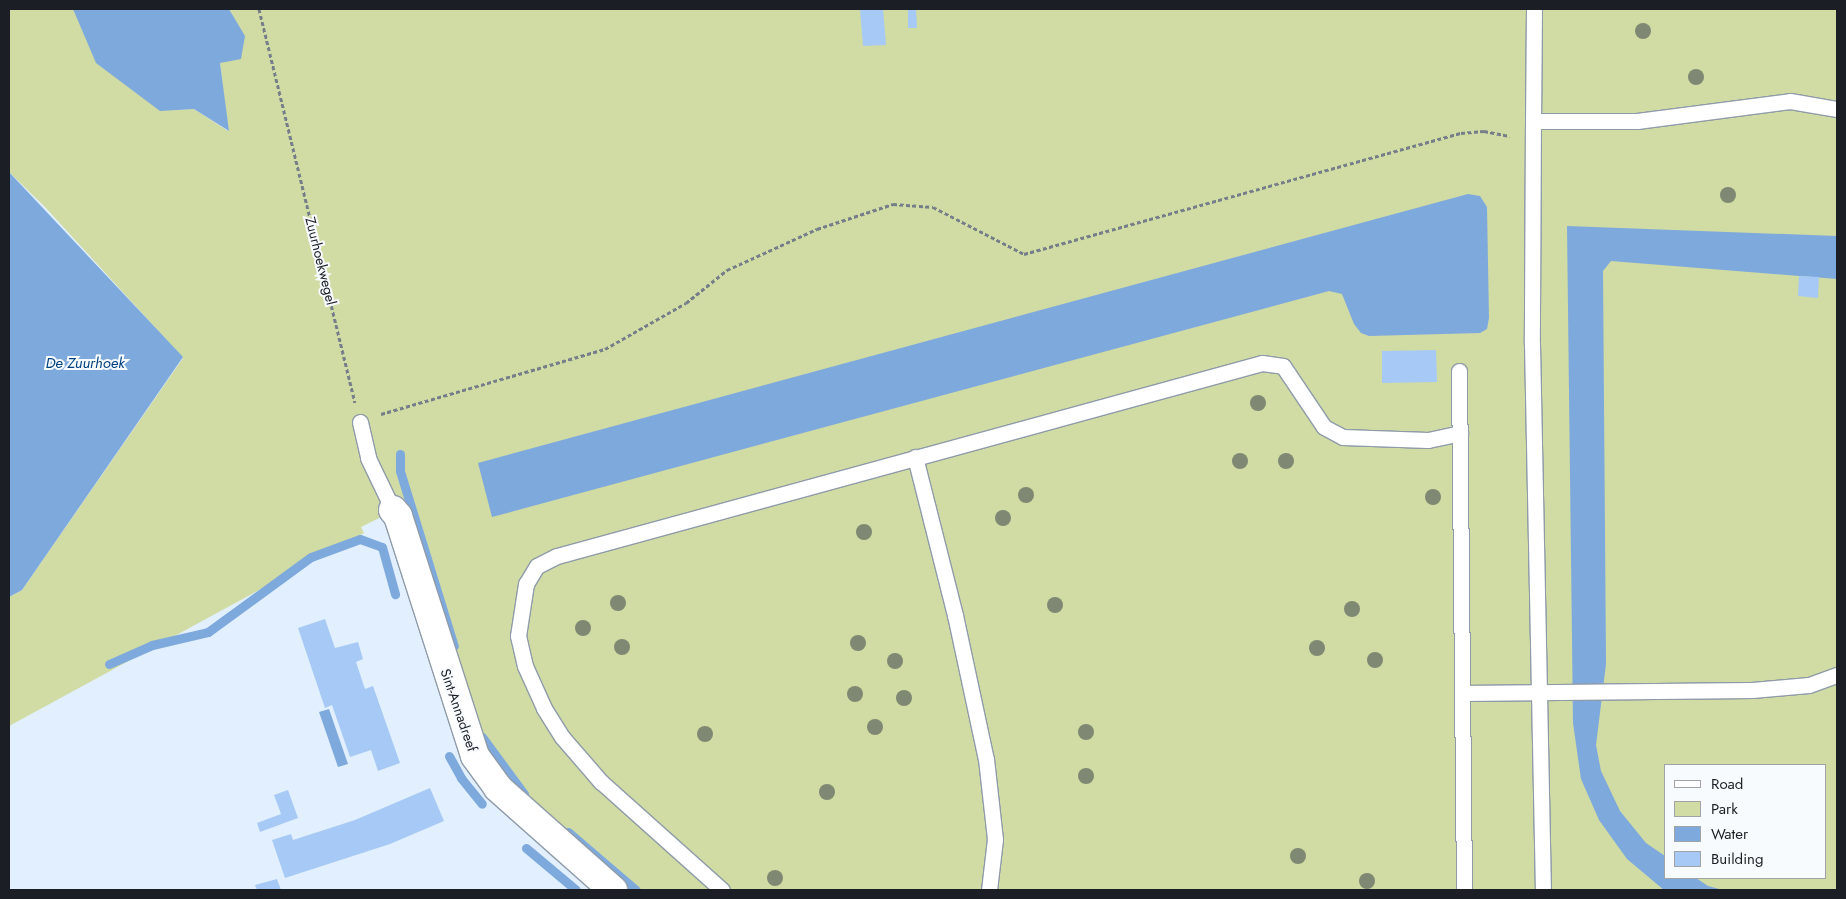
<!DOCTYPE html>
<html>
<head>
<meta charset="utf-8">
<style>
  body { margin:0 }
  #map { position:relative; width:1846px; height:899px; overflow:hidden; background:#e2effe; font-family:Jost,sans-serif }
  div>[style] { position:absolute }
  [style*='--x'] { left:calc(var(--x)*1px); top:calc(var(--y)*1px); width:calc(var(--w)*1px); rotate:calc(var(--a)*1deg) }
  .green>* { inset:0; background:#d1dba4 }
  .water>* { inset:0; background:#7da9dd }
  .stream>* { height:9px; margin:-4.5px; padding:0 4.5px; transform-origin:4.5px; border-radius:4.5px; background:#7da9dd }
  .building>* { inset:0; background:#a6caf5 }
  .path>* { height:3px; margin-top:-1.5px; transform-origin:0; background:repeating-linear-gradient(90deg,#767f89 0 4px,transparent 0 6.5px) }
  .roads { filter:drop-shadow(1px 0 #8f9ba9) drop-shadow(-1px 0 #8f9ba9) drop-shadow(0 1px #8f9ba9) drop-shadow(0 -1px #8f9ba9) }
  .service>* { height:15px; margin:-7.5px; padding:0 7.5px; transform-origin:7.5px; border-radius:7.5px; background:#fff }
  .minor>* { height:28px; margin:-14px; padding:0 14px; transform-origin:14px; border-radius:14px; background:#fff }
  .trees>* { width:16px; height:16px; margin:-8px; border-radius:50%; background:#7f8872 }
  span { translate:-50% -50%; white-space:nowrap; text-align:center; line-height:1.15; -webkit-text-stroke:4px #f8fbfe; paint-order:stroke }
  .street-label { font-size:14px; color:#1b1f25 }
  .water-label { font-size:15px; color:#004281; font-style:italic }
  .frame { position:absolute; inset:0; border:10px solid #1b1f25; pointer-events:none }
  .legend { position:absolute; left:1664px; top:764px; width:162px; height:115px; box-sizing:border-box; background:#f8fbfe; border:1px solid #a0a3a7; margin:0; padding:6px 9px; list-style:none; font-size:15px; color:#1b1f25 }
  .legend li { display:flex; align-items:center; gap:10px; height:25px }
  .legend b { width:25px; border:1px solid #a0a3a7 }
</style>
</head>
<body>
<div id="map">
  <div class="green">
    <div style="clip-path:polygon(evenodd,9px 9px,73px 9px,160px 110px,194px 109px,228px 131px,220px 63px,244px 37px,229px 9px,1837px 9px,1837px 890px,622px 890px,479px 752px,402px 507px,361px 527px,364px 533px,9px 726px,9px 597px,22px 590px,183px 358px,45px 207px,9px 172px,9px 9px,1665px 765px,1825px 765px,1825px 878px,1665px 878px,1665px 765px)"></div>
  </div>
  <div class="water">
    <div style="clip-path:polygon(73px 9px,229px 9px,245px 36px,241px 59px,220px 63px,229px 131px,194px 109px,160px 111px,96px 63px)"></div>
    <div style="clip-path:polygon(9px 172px,183px 357px,22px 590px,9px 597px)"></div>
    <div style="clip-path:polygon(1468px 194px,1480px 196px,1487px 207px,1489px 318px,1487px 329px,1480px 333px,1369px 336px,1361px 333px,1354px 324px,1342px 294px,1329px 291px,492px 517px,478px 463px)"></div>
    <div style="clip-path:polygon(1567px 226px,1837px 236px,1837px 279px,1611px 261px,1603px 271px,1606px 664px,1596px 745px,1601px 771px,1620px 811px,1646px 843px,1665px 856px,1665px 878px,1696px 878px,1708px 886px,1723px 890px,1664px 890px,1627px 859px,1599px 820px,1581px 779px,1573px 723px)"></div>
    <div style="clip-path:polygon(329px 709px,348px 764px,338px 767px,319px 712px)"></div>
  </div>
  <div class="stream">
    <div style="--x:400;--y:454;--w:17;--a:90"></div>
    <div style="--x:400;--y:471;--w:183;--a:72.9"></div>
    <div style="--x:109;--y:664;--w:47;--a:-23.8"></div>
    <div style="--x:152;--y:645;--w:57;--a:-13.1"></div>
    <div style="--x:208;--y:632;--w:127;--a:-36.1"></div>
    <div style="--x:311;--y:557;--w:52;--a:-20.2"></div>
    <div style="--x:360;--y:539;--w:23;--a:20"></div>
    <div style="--x:382;--y:547;--w:49;--a:74.5"></div>
    <div style="--x:482;--y:737;--w:71;--a:53.6"></div>
    <div style="--x:449;--y:756;--w:25;--a:61"></div>
    <div style="--x:461;--y:778;--w:33;--a:51"></div>
    <div style="--x:568;--y:832;--w:89;--a:40.5"></div>
    <div style="--x:526;--y:848;--w:65;--a:40"></div>
  </div>
  <div class="building">
    <div style="clip-path:polygon(860px 9px,883px 9px,886px 45px,863px 46px)"></div>
    <div style="clip-path:polygon(908px 9px,916px 9px,917px 28px,908px 28px)"></div>
    <div style="clip-path:polygon(1799px 276px,1819px 277px,1818px 298px,1798px 296px)"></div>
    <div style="clip-path:polygon(1436px 350px,1437px 382px,1382px 383px,1382px 351px)"></div>
    <div style="clip-path:polygon(325px 619px,335px 648px,358px 642px,363px 659px,356px 662px,365px 689px,373px 686px,400px 763px,378px 771px,371px 750px,350px 757px,332px 705px,325px 708px,298px 628px)"></div>
    <div style="clip-path:polygon(430px 788px,444px 821px,390px 844px,285px 878px,272px 840px,291px 834px,293px 840px,355px 820px)"></div>
    <div style="clip-path:polygon(288px 790px,298px 818px,260px 832px,257px 823px,281px 814px,274px 795px)"></div>
    <div style="clip-path:polygon(277px 879px,281px 890px,257px 890px,255px 885px)"></div>
  </div>
  <div class="path">
    <div style="--x:259;--y:9;--w:405;--a:76.3"></div>
    <div style="--x:381;--y:414;--w:233;--a:-16.2"></div>
    <div style="--x:605;--y:349;--w:93;--a:-29.6"></div>
    <div style="--x:686;--y:303;--w:53;--a:-38.8"></div>
    <div style="--x:727;--y:270;--w:99;--a:-24.5"></div>
    <div style="--x:817;--y:229;--w:80;--a:-18.2"></div>
    <div style="--x:893;--y:204;--w:40;--a:4.3"></div>
    <div style="--x:933;--y:207;--w:102;--a:27.3"></div>
    <div style="--x:1024;--y:254;--w:453;--a:-15.5"></div>
    <div style="--x:1461;--y:133;--w:23;--a:-5"></div>
    <div style="--x:1484;--y:131;--w:26;--a:11"></div>
  </div>
  <div class="roads">
    <div class="service">
      <div style="--x:1534;--y:9;--w:112;--a:90.5"></div>
      <div style="--x:1533;--y:121;--w:104;--a:0"></div>
      <div style="--x:1637;--y:121;--w:154;--a:-7.4"></div>
      <div style="--x:1790;--y:101;--w:48;--a:9.7"></div>
      <div style="--x:1533;--y:121;--w:223;--a:90.3"></div>
      <div style="--x:1532;--y:344;--w:546;--a:88.85"></div>
      <div style="--x:1459;--y:371;--w:519;--a:89.45"></div>
      <div style="--x:360;--y:422;--w:37;--a:77"></div>
      <div style="--x:368;--y:458;--w:58;--a:64.3"></div>
      <div style="--x:915;--y:457;--w:163;--a:75.8"></div>
      <div style="--x:955;--y:615;--w:147;--a:77.9"></div>
      <div style="--x:986;--y:759;--w:81;--a:83.6"></div>
      <div style="--x:995;--y:839;--w:51;--a:96.7"></div>
      <div style="--x:1462;--y:693;--w:290;--a:-0.6"></div>
      <div style="--x:1752;--y:690;--w:57;--a:-5"></div>
      <div style="--x:1809;--y:685;--w:30;--a:-20"></div>
      <div style="--x:722;--y:890;--w:162;--a:-138.2"></div>
      <div style="--x:601;--y:782;--w:60;--a:-130.9"></div>
      <div style="--x:562;--y:737;--w:34;--a:-122"></div>
      <div style="--x:544;--y:708;--w:46;--a:-114.3"></div>
      <div style="--x:525;--y:666;--w:31;--a:-103"></div>
      <div style="--x:518;--y:636;--w:53;--a:-81.3"></div>
      <div style="--x:526;--y:584;--w:21;--a:-59"></div>
      <div style="--x:537;--y:566;--w:22;--a:-27"></div>
      <div style="--x:557;--y:556;--w:731;--a:-15.31"></div>
      <div style="--x:1262;--y:363;--w:21;--a:8"></div>
      <div style="--x:1283;--y:366;--w:73;--a:56.1"></div>
      <div style="--x:1324;--y:427;--w:21;--a:28"></div>
      <div style="--x:1343;--y:437;--w:85;--a:2"></div>
      <div style="--x:1428;--y:440;--w:33;--a:-12"></div>
    </div>
    <div class="minor">
      <div style="--x:393;--y:510;--w:8;--a:50"></div>
      <div style="--x:398;--y:516;--w:252;--a:72.2"></div>
      <div style="--x:475;--y:756;--w:39;--a:54"></div>
      <div style="--x:498;--y:788;--w:154;--a:41.6"></div>
    </div>
  </div>
  <div class="trees">
    <div style="left:1643px;top:31px"></div>
    <div style="left:1696px;top:77px"></div>
    <div style="left:1728px;top:195px"></div>
    <div style="left:1258px;top:403px"></div>
    <div style="left:1240px;top:461px"></div>
    <div style="left:1286px;top:461px"></div>
    <div style="left:1026px;top:495px"></div>
    <div style="left:1433px;top:497px"></div>
    <div style="left:1003px;top:518px"></div>
    <div style="left:864px;top:532px"></div>
    <div style="left:618px;top:603px"></div>
    <div style="left:1055px;top:605px"></div>
    <div style="left:1352px;top:609px"></div>
    <div style="left:583px;top:628px"></div>
    <div style="left:858px;top:643px"></div>
    <div style="left:622px;top:647px"></div>
    <div style="left:1317px;top:648px"></div>
    <div style="left:1375px;top:660px"></div>
    <div style="left:895px;top:661px"></div>
    <div style="left:855px;top:694px"></div>
    <div style="left:904px;top:698px"></div>
    <div style="left:875px;top:727px"></div>
    <div style="left:1086px;top:732px"></div>
    <div style="left:705px;top:734px"></div>
    <div style="left:1086px;top:776px"></div>
    <div style="left:827px;top:792px"></div>
    <div style="left:1298px;top:856px"></div>
    <div style="left:775px;top:878px"></div>
    <div style="left:1367px;top:881px"></div>
  </div>
  <div class="street-label">
    <span style="left:321px;top:261px;rotate:76deg">Zuurhoekwegel</span>
    <span style="left:459px;top:710px;rotate:71deg">Sint-Annadreef</span>
  </div>
  <div class="water-label">
    <span style="left:85px;top:364px">De Zuurhoek</span>
  </div>
  <div class="frame"></div>
  <ul class="legend">
  <li><b style="height:6px;background:#fff"></b>Road</li>
  <li><b style="height:14px;background:#d1dba4"></b>Park</li>
  <li><b style="height:14px;background:#7da9dd"></b>Water</li>
  <li><b style="height:14px;background:#a6caf5"></b>Building</li>
  </ul>
</div>
</body>
</html>
